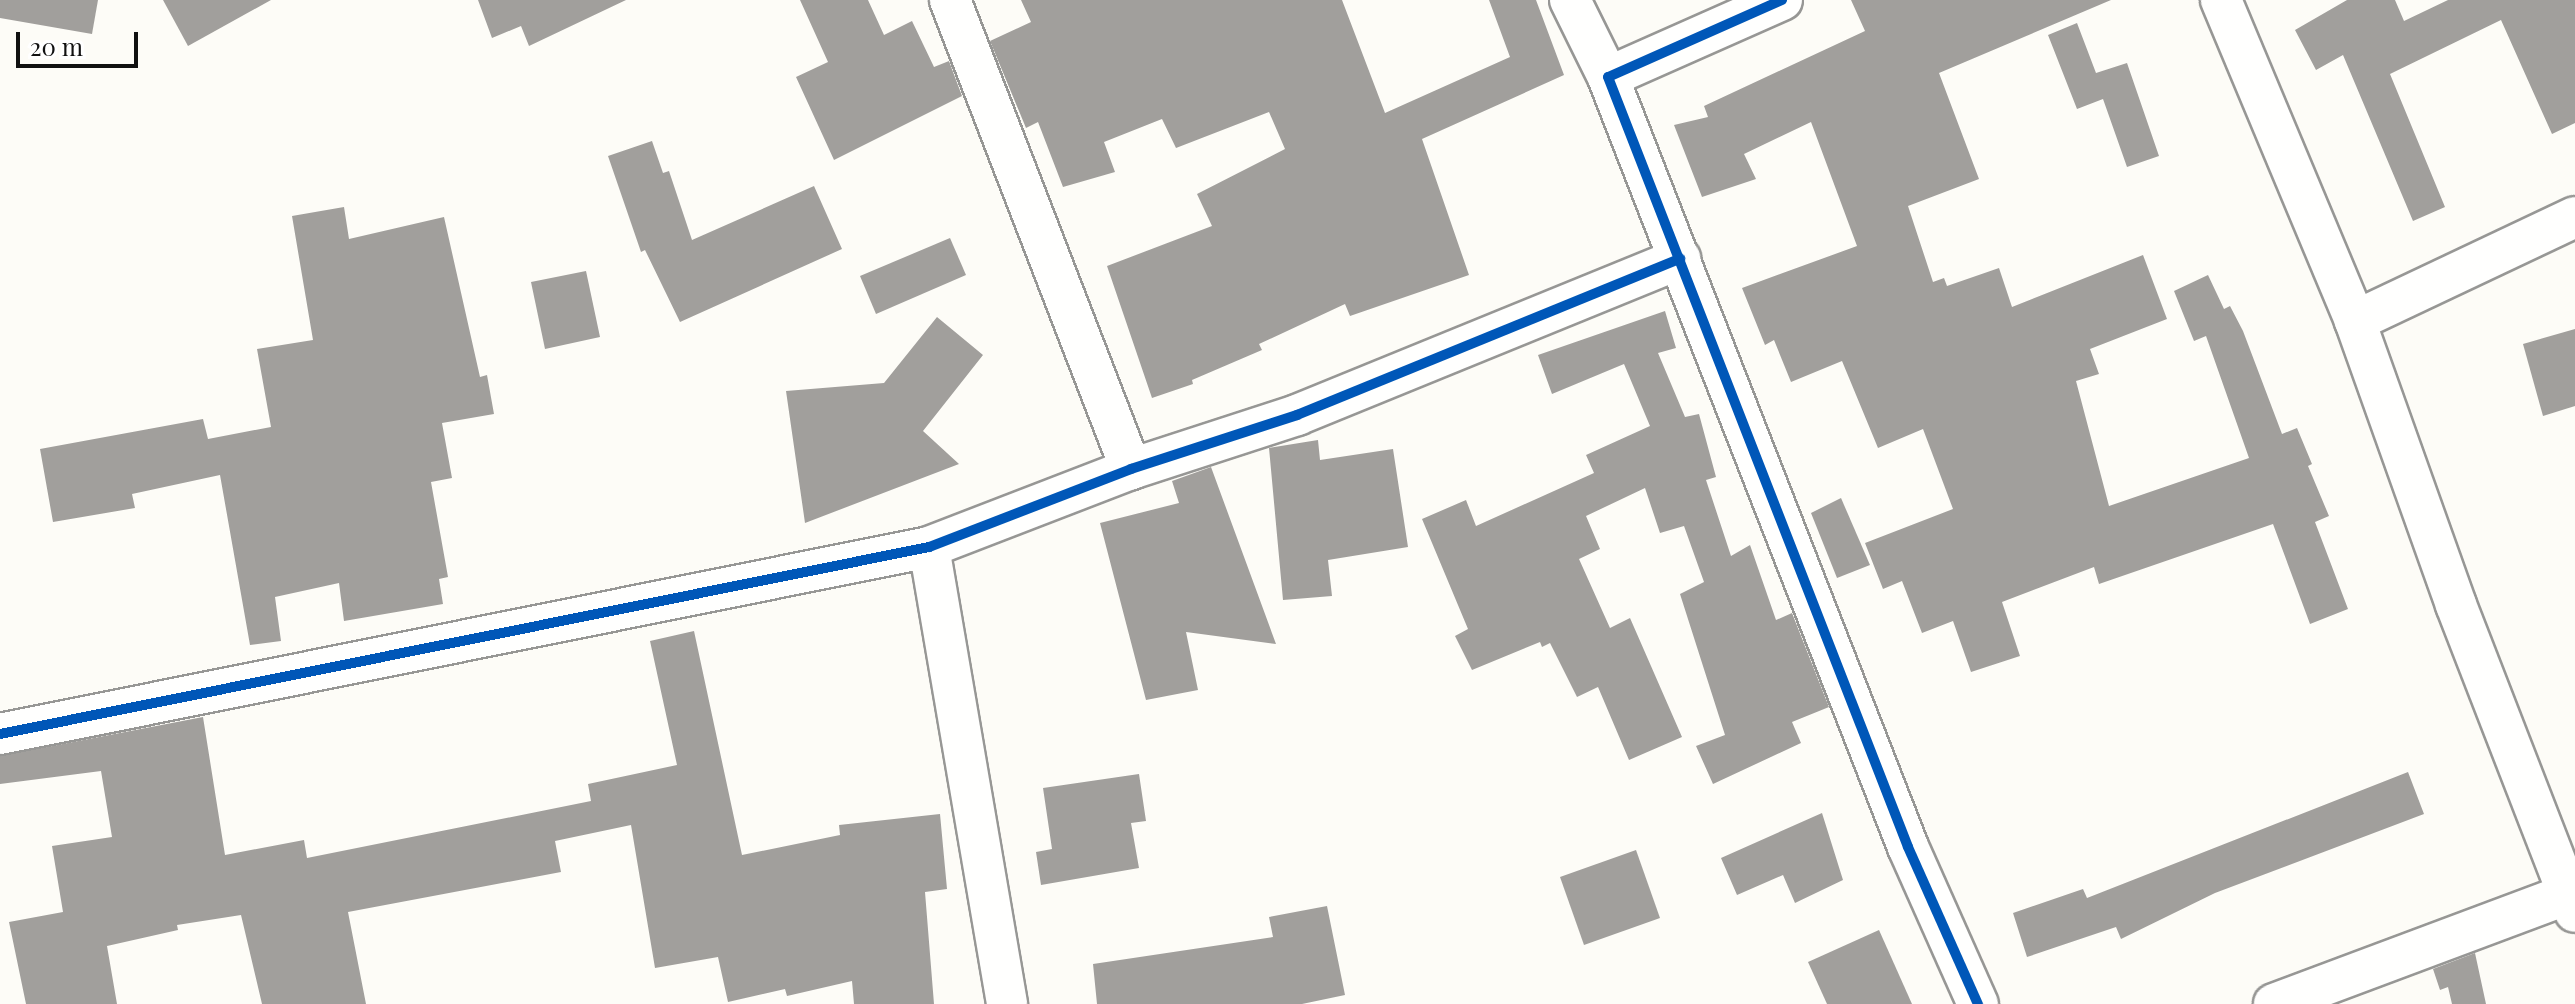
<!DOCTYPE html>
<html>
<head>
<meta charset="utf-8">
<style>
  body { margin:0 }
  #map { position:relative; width:2575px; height:1004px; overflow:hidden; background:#fdfcf7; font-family:"Playfair Display",serif }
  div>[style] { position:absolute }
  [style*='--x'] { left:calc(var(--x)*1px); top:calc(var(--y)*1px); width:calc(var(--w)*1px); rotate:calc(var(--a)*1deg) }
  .building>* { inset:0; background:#a19f9c }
  .roads { filter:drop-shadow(2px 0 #979795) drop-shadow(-2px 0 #979795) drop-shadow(0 2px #979795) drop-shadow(0 -2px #979795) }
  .minor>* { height:40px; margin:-20px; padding:0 20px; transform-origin:20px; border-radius:20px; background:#fffffe }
  .cycleway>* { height:10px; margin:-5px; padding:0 5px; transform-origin:5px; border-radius:5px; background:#0057b8 }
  span { translate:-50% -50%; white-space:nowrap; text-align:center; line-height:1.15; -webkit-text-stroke:8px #fff; paint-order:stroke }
  .scale { position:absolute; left:16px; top:32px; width:122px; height:36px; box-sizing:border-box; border:4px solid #111; border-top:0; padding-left:10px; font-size:24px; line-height:28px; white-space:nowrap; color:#111; -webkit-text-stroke:6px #fff; paint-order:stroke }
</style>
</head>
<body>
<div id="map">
  <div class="building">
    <div style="clip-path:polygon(0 0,98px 0,92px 34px,0 18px)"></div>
    <div style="clip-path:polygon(163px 0,271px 0,188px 46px)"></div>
    <div style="clip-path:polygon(478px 0,626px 0,529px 46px,521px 26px,492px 38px)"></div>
    <div style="clip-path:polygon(800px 0,868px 0,884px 35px,912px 21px,934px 67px,949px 61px,962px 96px,834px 160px,796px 77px,828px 62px)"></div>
    <div style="clip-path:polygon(1021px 0,1342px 0,1385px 113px,1510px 57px,1489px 0,1536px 0,1564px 75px,1422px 139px,1469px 275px,1350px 316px,1345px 304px,1259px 344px,1262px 350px,1192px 380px,1193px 384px,1152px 398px,1107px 266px,1212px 226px,1197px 194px,1285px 149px,1269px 112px,1176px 148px,1162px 119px,1104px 142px,1115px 172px,1063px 187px,1038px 122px,1026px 128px,990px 41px,1031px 22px)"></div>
    <div style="clip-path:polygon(1851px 0,2111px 0,1939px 73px,1979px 179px,1908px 206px,1933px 282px,1944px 278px,1947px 286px,1999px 268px,2012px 307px,2143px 255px,2167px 319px,2090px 349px,2099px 374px,2076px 381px,2109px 506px,2249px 458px,2206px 336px,2194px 341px,2174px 291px,2208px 275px,2224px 309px,2230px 306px,2243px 331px,2282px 434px,2297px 428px,2312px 464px,2308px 466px,2329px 516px,2315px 522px,2348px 609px,2310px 624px,2273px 524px,2099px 584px,2094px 567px,2002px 602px,2020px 656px,1971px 672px,1953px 621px,1922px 633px,1902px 581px,1883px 589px,1865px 543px,1953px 509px,1923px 429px,1878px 448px,1842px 361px,1791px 382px,1774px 340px,1765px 345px,1742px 288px,1857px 246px,1811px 122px,1744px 154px,1756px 179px,1702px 197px,1674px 125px,1708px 117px,1704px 106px,1865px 31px)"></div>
    <div style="clip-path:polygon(2347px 0,2395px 0,2404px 21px,2448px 0,2575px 0,2575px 123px,2552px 134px,2501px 20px,2390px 74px,2445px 207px,2413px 221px,2343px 55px,2316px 70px,2295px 30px)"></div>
    <div style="clip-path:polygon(2077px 23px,2096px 73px,2127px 63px,2159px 156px,2127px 167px,2103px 99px,2077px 109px,2048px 35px)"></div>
    <div style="clip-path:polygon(652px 141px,663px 173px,669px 171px,692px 240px,814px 186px,842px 249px,680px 322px,645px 250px,641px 252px,608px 156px)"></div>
    <div style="clip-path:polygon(344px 207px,349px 239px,444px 217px,480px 377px,487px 375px,494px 414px,442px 423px,452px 478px,431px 482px,448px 577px,439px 579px,443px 604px,344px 621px,339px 583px,275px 597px,281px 641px,250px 645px,220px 475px,132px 494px,135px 508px,53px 522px,40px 449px,203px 419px,208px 439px,271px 427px,257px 349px,313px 340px,292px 216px)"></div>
    <div style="clip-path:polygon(950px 238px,966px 275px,876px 314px,860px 276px)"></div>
    <div style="clip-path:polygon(586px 271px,600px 337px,545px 349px,531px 282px)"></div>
    <div style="clip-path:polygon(1665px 311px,1676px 348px,1658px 353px,1685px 417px,1699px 414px,1716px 477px,1706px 480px,1731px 556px,1750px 545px,1776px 620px,1792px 613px,1829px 707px,1792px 722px,1801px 743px,1713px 784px,1696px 746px,1725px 735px,1680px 594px,1704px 582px,1684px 526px,1660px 533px,1645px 488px,1586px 516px,1600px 549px,1579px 559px,1610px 628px,1630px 618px,1682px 737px,1629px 760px,1598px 687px,1577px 697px,1550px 643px,1542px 647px,1540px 642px,1472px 670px,1455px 636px,1468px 629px,1422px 519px,1466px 500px,1476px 526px,1594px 473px,1586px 455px,1650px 426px,1624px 364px,1552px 394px,1538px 355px)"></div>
    <div style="clip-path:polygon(937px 317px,983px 355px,923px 431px,959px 464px,805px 523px,786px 391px,884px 383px)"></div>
    <div style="clip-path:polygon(2575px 329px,2575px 406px,2543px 416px,2523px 344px)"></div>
    <div style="clip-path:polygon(1318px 440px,1320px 460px,1393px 449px,1408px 547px,1328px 560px,1332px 596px,1283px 600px,1269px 448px)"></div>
    <div style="clip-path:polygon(1211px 467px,1276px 644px,1186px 632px,1198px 690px,1146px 700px,1100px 523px,1179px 503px,1172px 481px)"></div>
    <div style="clip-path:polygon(1841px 498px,1870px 565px,1837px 578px,1811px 513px)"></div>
    <div style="clip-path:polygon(694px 631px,742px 855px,840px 835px,839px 825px,940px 814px,947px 889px,925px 892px,934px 1004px,854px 1004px,852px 981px,787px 996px,785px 989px,728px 1002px,718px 957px,655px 968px,631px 825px,555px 841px,561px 872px,348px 912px,366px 1004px,262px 1004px,241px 915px,177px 925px,178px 930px,107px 946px,117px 1004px,26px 1004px,9px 922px,63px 912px,52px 846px,112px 837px,101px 771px,0 784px,0 756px,203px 717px,225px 855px,304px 840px,307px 858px,591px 801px,588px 784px,677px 765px,650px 641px)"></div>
    <div style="clip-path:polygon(2408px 772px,2424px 814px,2215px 893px,2121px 939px,2116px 927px,2027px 957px,2013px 913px,2083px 889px,2087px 898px)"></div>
    <div style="clip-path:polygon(1139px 774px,1146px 821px,1131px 823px,1139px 868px,1041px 885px,1036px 852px,1052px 849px,1043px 788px)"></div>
    <div style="clip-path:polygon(1822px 813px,1843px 880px,1795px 903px,1783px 875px,1737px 895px,1721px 858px)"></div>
    <div style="clip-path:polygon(1636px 850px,1660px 918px,1584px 945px,1560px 877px)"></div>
    <div style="clip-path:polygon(1327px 906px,1345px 995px,1302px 1004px,1097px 1004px,1093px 964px,1273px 937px,1269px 917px)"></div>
    <div style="clip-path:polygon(1879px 930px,1912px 1004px,1827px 1004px,1808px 962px)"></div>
    <div style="clip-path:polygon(2475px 953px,2486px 1004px,2452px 1004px,2448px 987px,2440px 990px,2433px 969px)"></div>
  </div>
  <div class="roads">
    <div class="minor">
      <div style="--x:950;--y:0;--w:503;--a:68.9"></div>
      <div style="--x:1570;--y:0;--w:86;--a:63.7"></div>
      <div style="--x:1782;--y:0;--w:190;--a:156.1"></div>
      <div style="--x:1608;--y:77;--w:826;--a:68.71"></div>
      <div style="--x:1908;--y:847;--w:172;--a:66"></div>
      <div style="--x:2221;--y:0;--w:348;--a:67.3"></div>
      <div style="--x:2355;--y:321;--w:301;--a:70.4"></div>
      <div style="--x:2456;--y:605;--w:329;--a:68.8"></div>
      <div style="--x:2355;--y:321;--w:243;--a:-25.3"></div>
      <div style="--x:929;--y:547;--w:464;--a:80.3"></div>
      <div style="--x:0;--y:734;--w:948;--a:-11.38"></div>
      <div style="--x:929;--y:547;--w:217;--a:-21.1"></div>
      <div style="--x:1131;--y:469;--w:175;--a:-18"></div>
      <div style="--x:1297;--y:415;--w:414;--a:-22.2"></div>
      <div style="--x:2274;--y:1004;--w:314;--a:-20.5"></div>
    </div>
  </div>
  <div class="cycleway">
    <div style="--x:1782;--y:0;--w:190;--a:156.1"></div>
    <div style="--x:1608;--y:77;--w:826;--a:68.71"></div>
    <div style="--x:1908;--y:847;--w:172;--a:66"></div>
    <div style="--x:0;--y:734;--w:948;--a:-11.38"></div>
    <div style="--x:929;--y:547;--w:217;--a:-21.1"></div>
    <div style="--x:1131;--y:469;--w:175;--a:-18"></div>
    <div style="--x:1297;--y:415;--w:414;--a:-22.2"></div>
  </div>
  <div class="scale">20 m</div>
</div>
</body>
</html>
